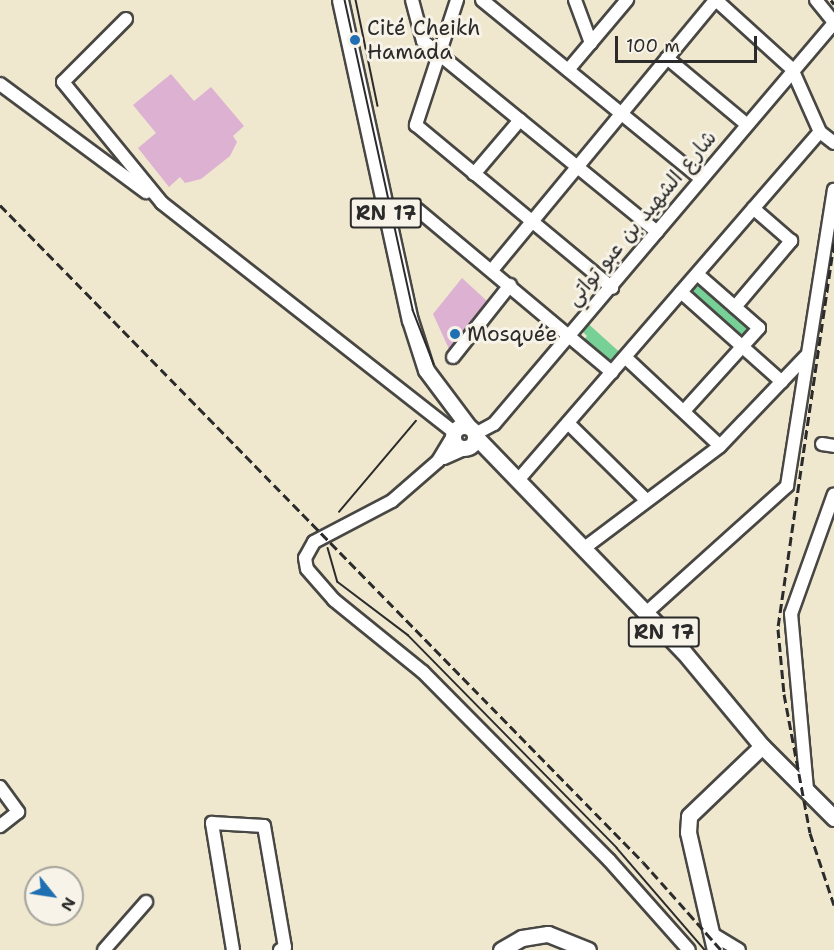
<!DOCTYPE html>
<html>
<head>
<meta charset="utf-8">
<style>
  body { margin:0 }
  #map { position:relative; width:834px; height:950px; overflow:hidden; background:#efe8cf; font-family:"Shantell Sans","Playpen Sans Arabic",sans-serif }
  div>[style] { position:absolute }
  [style*='--x'] { left:calc(var(--x)*1px); top:calc(var(--y)*1px); width:calc(var(--w)*1px); rotate:calc(var(--a)*1deg) }
  .green>* { inset:0; background:#77d197 }
  .building>* { inset:0; background:#ddb1d2 }
  .roads { filter:drop-shadow(2px 0 #484744) drop-shadow(-2px 0 #484744) drop-shadow(0 2px #484744) drop-shadow(0 -2px #484744) }
  .minor>* { height:12px; margin:-6px; padding:0 6px; transform-origin:6px; border-radius:6px; background:#fff }
  .major>* { height:15px; margin:-7.5px; padding:0 7.5px; transform-origin:7.5px; border-radius:7.5px; background:#fff }
  .major>.ring { margin:-7.5px; padding:0; box-sizing:content-box; background:none; border:15px solid #fff; border-radius:50% }
  .tram>* { height:1.5px; margin:-0.75px; padding:0 0.75px; transform-origin:0.75px; border-radius:0.75px; background:#2b2b2b }
  .rail>* { height:3px; margin-top:-1.5px; transform-origin:0; background:repeating-linear-gradient(90deg,#2b2b2b 0 9px,transparent 0 13.5px) }
  .dots>* { width:16px; height:16px; translate:-50% -50%; box-sizing:border-box; border:3px solid #f7f3e8; border-radius:50% }
  span { translate:-50% -50%; white-space:nowrap; text-align:center; line-height:1.15; -webkit-text-stroke:6px #f7f3e8; paint-order:stroke }
  .shield-label span { padding:2px 4px; background:#f7f3e8; border:2px solid; border-radius:4px; -webkit-text-stroke-width:0 }
  .shield-label { font-size:20px; color:#2b2b2b; font-weight:700 }
  .poi-label { font-size:21px; color:#2b2b2b }
  .left { translate:0 -50%; text-align:left }
  .street-label { font-size:21px; color:#2b2b2b }
  .north { position:absolute; left:24px; top:866px; width:60px; height:60px; box-sizing:border-box; background:#f7f3e8; border:2px solid #a5a39c; border-radius:50%; rotate:120deg; font-size:16px; font-weight:700; line-height:24px; text-align:center; color:#2b2b2b }
  .north::after { content:''; display:block; margin:auto; width:21px; height:27px; background:#1f6fb2; clip-path:polygon(50% 0,100% 100%,50% 72%,0 100%) }
  .scale { position:absolute; left:615px; top:36px; width:142px; height:27px; box-sizing:border-box; border:3px solid #2b2b2b; border-top:0; padding-left:8px; font-size:18px; line-height:21px; white-space:nowrap; color:#2b2b2b; -webkit-text-stroke:4px #f7f3e8; paint-order:stroke }
</style>
</head>
<body>
<div id="map">
  <div class="green">
    <div style="clip-path:polygon(697px 274px,759px 328px,741px 349px,681px 292px)"></div>
    <div style="clip-path:polygon(583px 319px,625px 357px,612px 372px,580px 344px,587px 336px,577px 326px)"></div>
  </div>
  <div class="building">
    <div style="clip-path:polygon(171px 74px,194px 101px,211px 87px,244px 126px,233px 136px,237px 142px,230px 156px,201px 179px,185px 183px,180px 177px,169px 187px,138px 148px,156px 133px,133px 105px)"></div>
    <div style="clip-path:polygon(462px 278px,487px 301px,449px 349px,433px 314px)"></div>
  </div>
  <div class="roads">
    <div class="minor">
      <div style="--x:412;--y:0;--w:42;--a:75"></div>
      <div style="--x:423;--y:41;--w:302;--a:39.2"></div>
      <div style="--x:457;--y:0;--w:132;--a:108.2"></div>
      <div style="--x:416;--y:125;--w:255;--a:39.7"></div>
      <div style="--x:482;--y:0;--w:281;--a:39.2"></div>
      <div style="--x:575;--y:0;--w:46;--a:69.6"></div>
      <div style="--x:716;--y:0;--w:103;--a:42.2"></div>
      <div style="--x:792;--y:69;--w:69;--a:66"></div>
      <div style="--x:816;--y:0;--w:28;--a:51"></div>
      <div style="--x:126;--y:19;--w:89;--a:135"></div>
      <div style="--x:63;--y:82;--w:156;--a:50.7"></div>
      <div style="--x:162;--y:203;--w:371;--a:38.1"></div>
      <div style="--x:667;--y:58;--w:102;--a:39.8"></div>
      <div style="--x:568;--y:70;--w:92;--a:-49.9"></div>
      <div style="--x:0;--y:84;--w:182;--a:36.5"></div>
      <div style="--x:474;--y:174;--w:71;--a:-49.6"></div>
      <div style="--x:418;--y:210;--w:253;--a:39.9"></div>
      <div style="--x:492;--y:270;--w:350;--a:-50.4"></div>
      <div style="--x:681;--y:292;--w:135;--a:41.7"></div>
      <div style="--x:735;--y:307;--w:87;--a:-49.7"></div>
      <div style="--x:791;--y:241;--w:50;--a:-139"></div>
      <div style="--x:453;--y:357;--w:92;--a:-51.6"></div>
      <div style="--x:625;--y:357;--w:130;--a:43.1"></div>
      <div style="--x:684;--y:411;--w:112;--a:-47.9"></div>
      <div style="--x:759;--y:328;--w:82;--a:-138.9"></div>
      <div style="--x:568;--y:423;--w:107;--a:44.6"></div>
      <div style="--x:475;--y:434;--w:21;--a:-28"></div>
      <div style="--x:494;--y:424;--w:526;--a:-49.71"></div>
      <div style="--x:453;--y:436;--w:29;--a:121"></div>
      <div style="--x:438;--y:461;--w:61;--a:139"></div>
      <div style="--x:392;--y:501;--w:88;--a:152.3"></div>
      <div style="--x:314;--y:542;--w:18;--a:119"></div>
      <div style="--x:305;--y:558;--w:11;--a:80"></div>
      <div style="--x:307;--y:569;--w:41;--a:48.9"></div>
      <div style="--x:334;--y:600;--w:114;--a:39"></div>
      <div style="--x:423;--y:672;--w:264;--a:45.3"></div>
      <div style="--x:609;--y:860;--w:120;--a:48.4"></div>
      <div style="--x:822;--y:444;--w:12;--a:9"></div>
      <div style="--x:444;--y:458;--w:24;--a:-24"></div>
      <div style="--x:519;--y:479;--w:459;--a:-49.1"></div>
      <div style="--x:820;--y:132;--w:18;--a:38"></div>
      <div style="--x:583;--y:549;--w:171;--a:-36.9"></div>
      <div style="--x:720;--y:446;--w:124;--a:-46.3"></div>
      <div style="--x:646;--y:613;--w:190;--a:-42"></div>
      <div style="--x:787;--y:486;--w:300;--a:-81"></div>
      <div style="--x:0;--y:787;--w:31;--a:54"></div>
      <div style="--x:18;--y:812;--w:23;--a:142"></div>
      <div style="--x:807;--y:789;--w:176;--a:-95.2"></div>
      <div style="--x:791;--y:614;--w:127;--a:-70.3"></div>
      <div style="--x:714;--y:935;--w:29;--a:31"></div>
      <div style="--x:104;--y:950;--w:64;--a:-48.8"></div>
      <div style="--x:233;--y:950;--w:129;--a:-99.4"></div>
      <div style="--x:212;--y:823;--w:52;--a:3.3"></div>
      <div style="--x:264;--y:826;--w:123;--a:80.2"></div>
      <div style="--x:285;--y:947;--w:6;--a:149"></div>
    </div>
    <div class="major">
      <div style="--x:340;--y:0;--w:328;--a:77.7"></div>
      <div style="--x:410;--y:320;--w:52;--a:72.3"></div>
      <div style="--x:426;--y:370;--w:70;--a:53.1"></div>
      <div class="ring" style="left:453px;top:426px;width:7px;height:7px"></div>
      <div style="--x:476;--y:437;--w:298;--a:46"></div>
      <div style="--x:683;--y:651;--w:124;--a:50.3"></div>
      <div style="--x:762;--y:746;--w:102;--a:45"></div>
      <div style="--x:501;--y:950;--w:24;--a:-30"></div>
      <div style="--x:522;--y:938;--w:26;--a:-9"></div>
      <div style="--x:548;--y:934;--w:43;--a:21.8"></div>
      <div style="--x:715;--y:950;--w:121;--a:-102.9"></div>
      <div style="--x:688;--y:832;--w:16;--a:-86"></div>
      <div style="--x:689;--y:816;--w:101;--a:-43.8"></div>
    </div>
  </div>
  <div class="tram">
    <div style="--x:345;--y:0;--w:317;--a:77.6"></div>
    <div style="--x:413;--y:310;--w:58;--a:68.7"></div>
    <div style="--x:356;--y:0;--w:108;--a:78.3"></div>
    <div style="--x:339;--y:512;--w:119;--a:-49.8"></div>
    <div style="--x:328;--y:548;--w:35;--a:74"></div>
    <div style="--x:338;--y:582;--w:88;--a:37.1"></div>
    <div style="--x:408;--y:635;--w:298;--a:45.5"></div>
    <div style="--x:617;--y:848;--w:135;--a:49.2"></div>
  </div>
  <div class="rail">
    <div style="--x:831;--y:0;--w:5;--a:53"></div>
    <div style="--x:0;--y:205;--w:919;--a:45.62"></div>
    <div style="--x:643;--y:862;--w:118;--a:48.4"></div>
    <div style="--x:834;--y:243;--w:390;--a:98.3"></div>
    <div style="--x:778;--y:629;--w:65;--a:84.7"></div>
    <div style="--x:784;--y:694;--w:141;--a:79.4"></div>
    <div style="--x:810;--y:833;--w:76;--a:71.6"></div>
  </div>
  <div class="dots">
    <div style="left:355px;top:40px;background:#1f6fb2"></div>
    <div style="left:455px;top:334px;background:#1f6fb2"></div>
  </div>
  <div class="shield-label">
    <span style="left:386px;top:213px">RN 17</span>
    <span style="left:664px;top:632px">RN 17</span>
  </div>
  <div class="poi-label">
    <span class="left" style="left:367px;top:40px">Cité Cheikh<br>Hamada</span>
    <span class="left" style="left:467px;top:334px">Mosquée</span>
  </div>
  <div class="street-label">
    <span style="left:641px;top:218px;rotate:-50deg">شارع الشهيد بن عبو تواتي</span>
  </div>
  <div class="north">N</div>
  <div class="scale">100 m</div>
</div>
</body>
</html>
